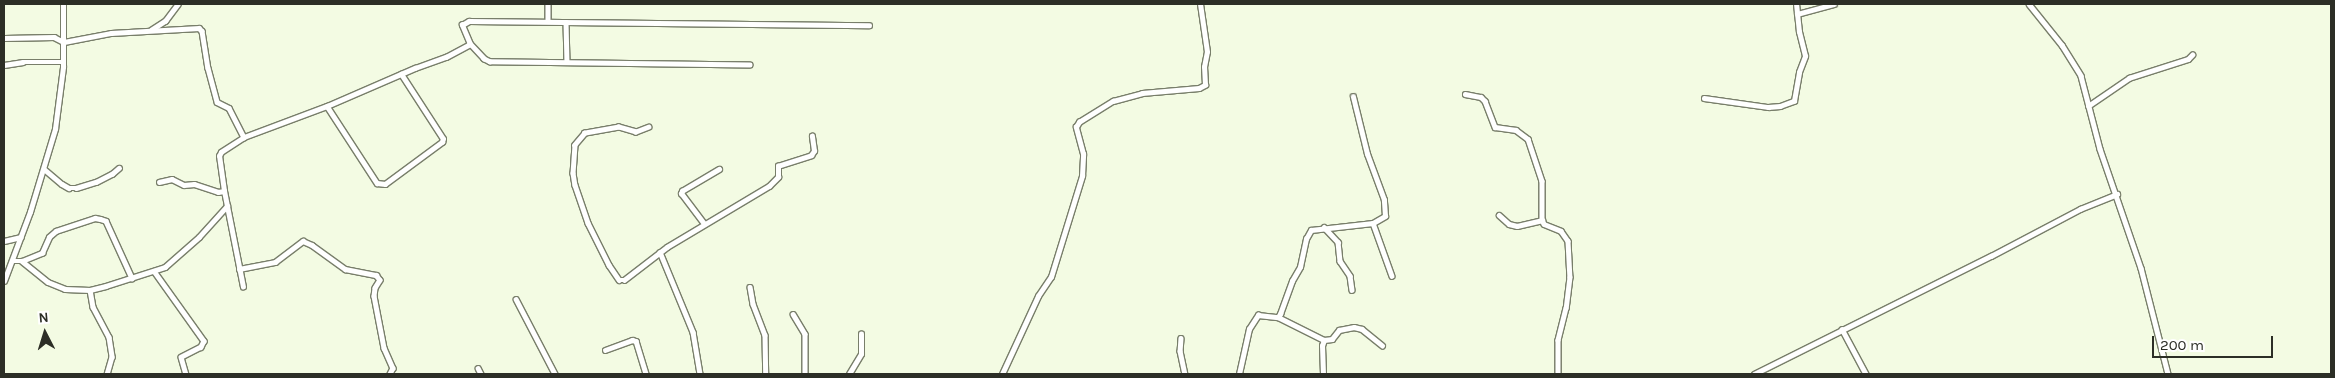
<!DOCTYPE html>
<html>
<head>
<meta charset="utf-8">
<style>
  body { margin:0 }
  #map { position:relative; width:2335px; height:378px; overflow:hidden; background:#f3fbe3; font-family:Karla,sans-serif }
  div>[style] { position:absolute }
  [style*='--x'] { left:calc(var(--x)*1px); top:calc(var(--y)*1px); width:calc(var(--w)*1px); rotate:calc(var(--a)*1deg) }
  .roads { filter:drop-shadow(1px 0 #787e6a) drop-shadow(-1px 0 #787e6a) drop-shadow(0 1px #787e6a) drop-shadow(0 -1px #787e6a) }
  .minor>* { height:4.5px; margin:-2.25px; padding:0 2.25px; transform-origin:2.25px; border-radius:2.25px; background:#fff }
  span { translate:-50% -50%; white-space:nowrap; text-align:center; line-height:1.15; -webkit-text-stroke:4.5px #fff; paint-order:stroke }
  .frame { position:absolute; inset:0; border:5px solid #2c2e26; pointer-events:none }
  .north { position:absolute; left:20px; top:308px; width:50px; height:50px; -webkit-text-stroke:4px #fff; paint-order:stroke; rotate:355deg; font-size:14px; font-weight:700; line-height:20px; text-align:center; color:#2c2e26 }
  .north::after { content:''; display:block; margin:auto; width:18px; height:22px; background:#2c2e26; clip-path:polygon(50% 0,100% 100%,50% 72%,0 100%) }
  .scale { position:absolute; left:2152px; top:336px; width:121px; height:22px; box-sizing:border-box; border:2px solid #2c2e26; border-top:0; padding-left:6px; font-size:15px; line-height:18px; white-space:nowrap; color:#2c2e26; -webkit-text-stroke:4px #fff; paint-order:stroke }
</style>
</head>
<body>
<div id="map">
  <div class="roads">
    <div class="minor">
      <div style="--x:548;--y:4;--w:17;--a:90"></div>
      <div style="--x:2029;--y:4;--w:53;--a:51.2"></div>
      <div style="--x:2062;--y:45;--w:36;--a:58"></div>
      <div style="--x:2081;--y:76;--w:75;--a:75.4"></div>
      <div style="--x:2100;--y:149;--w:126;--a:71"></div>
      <div style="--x:2141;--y:268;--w:109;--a:75.7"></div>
      <div style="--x:1797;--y:14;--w:38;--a:-15"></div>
      <div style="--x:566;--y:22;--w:40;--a:88.6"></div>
      <div style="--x:151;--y:30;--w:17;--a:-33"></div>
      <div style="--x:165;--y:21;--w:21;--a:-53"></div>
      <div style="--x:4;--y:38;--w:50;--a:-1.1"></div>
      <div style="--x:54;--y:37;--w:11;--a:27"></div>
      <div style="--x:64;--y:42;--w:48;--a:-10.8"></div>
      <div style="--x:111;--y:33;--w:88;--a:-3.3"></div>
      <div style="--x:199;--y:28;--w:4;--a:45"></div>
      <div style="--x:202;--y:31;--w:37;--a:81"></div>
      <div style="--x:208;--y:68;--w:35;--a:75"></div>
      <div style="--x:217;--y:102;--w:13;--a:27"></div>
      <div style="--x:229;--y:108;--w:33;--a:63"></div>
      <div style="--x:4;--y:65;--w:19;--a:-9"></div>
      <div style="--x:23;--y:62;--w:40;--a:0"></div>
      <div style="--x:750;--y:65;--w:260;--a:-179.3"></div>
      <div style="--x:490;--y:62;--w:7;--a:-153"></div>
      <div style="--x:484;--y:59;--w:21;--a:-133"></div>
      <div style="--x:470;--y:44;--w:21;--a:-113"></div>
      <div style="--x:462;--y:25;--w:8;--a:-30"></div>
      <div style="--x:469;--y:21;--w:400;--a:0.6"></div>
      <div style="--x:1465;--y:94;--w:16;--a:11"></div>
      <div style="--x:1481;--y:97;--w:6;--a:45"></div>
      <div style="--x:1485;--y:101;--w:28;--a:69"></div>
      <div style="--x:1495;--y:127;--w:21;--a:8"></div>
      <div style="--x:1516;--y:130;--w:15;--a:37"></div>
      <div style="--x:1528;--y:139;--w:44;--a:71.6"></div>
      <div style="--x:1542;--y:181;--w:39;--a:90"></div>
      <div style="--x:1542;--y:220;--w:4;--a:63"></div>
      <div style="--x:1544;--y:224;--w:18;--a:22"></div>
      <div style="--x:1561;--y:231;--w:12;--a:55"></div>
      <div style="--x:1568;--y:241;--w:36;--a:87"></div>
      <div style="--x:1570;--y:277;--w:31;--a:97"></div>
      <div style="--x:1566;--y:308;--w:33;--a:104"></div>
      <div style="--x:1558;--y:340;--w:34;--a:90"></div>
      <div style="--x:1704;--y:98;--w:65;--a:8"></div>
      <div style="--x:1768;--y:107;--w:12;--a:-5"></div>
      <div style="--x:1780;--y:106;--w:15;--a:-20"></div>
      <div style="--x:1794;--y:101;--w:29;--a:-80"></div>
      <div style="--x:1799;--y:72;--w:17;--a:-69"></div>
      <div style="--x:1805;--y:56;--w:25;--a:-104"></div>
      <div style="--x:1799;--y:32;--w:28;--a:-96"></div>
      <div style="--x:327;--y:106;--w:92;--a:57"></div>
      <div style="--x:377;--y:183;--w:8;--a:7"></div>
      <div style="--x:385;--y:184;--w:71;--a:-36.4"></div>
      <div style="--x:442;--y:142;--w:3;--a:-72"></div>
      <div style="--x:443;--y:139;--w:77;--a:-122.9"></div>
      <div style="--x:2088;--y:106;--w:50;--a:-34.3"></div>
      <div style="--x:2129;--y:78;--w:62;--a:-17.9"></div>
      <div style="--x:2188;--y:59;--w:6;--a:-45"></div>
      <div style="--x:649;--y:127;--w:14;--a:159"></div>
      <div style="--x:636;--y:132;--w:18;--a:-164"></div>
      <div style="--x:619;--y:127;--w:35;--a:170"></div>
      <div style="--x:585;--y:133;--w:16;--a:130"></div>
      <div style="--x:575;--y:145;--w:28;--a:94"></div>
      <div style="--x:573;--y:173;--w:12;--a:81"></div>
      <div style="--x:575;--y:185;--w:40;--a:71.1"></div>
      <div style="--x:588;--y:223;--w:47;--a:63.4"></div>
      <div style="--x:609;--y:265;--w:18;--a:56"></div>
      <div style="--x:619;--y:280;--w:5;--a:0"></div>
      <div style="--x:624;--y:280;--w:54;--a:-37.5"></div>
      <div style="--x:667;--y:247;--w:119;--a:-30.9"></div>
      <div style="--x:769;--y:186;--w:13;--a:-45"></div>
      <div style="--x:778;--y:177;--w:11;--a:-90"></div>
      <div style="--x:778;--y:166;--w:35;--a:-18"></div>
      <div style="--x:811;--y:155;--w:5;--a:-53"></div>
      <div style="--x:814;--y:151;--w:15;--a:-98"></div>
      <div style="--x:44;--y:169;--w:23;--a:40"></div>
      <div style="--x:62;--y:184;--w:8;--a:30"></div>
      <div style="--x:69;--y:188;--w:7;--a:0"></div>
      <div style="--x:76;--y:188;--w:21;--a:-17"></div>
      <div style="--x:96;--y:182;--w:18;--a:-27"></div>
      <div style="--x:112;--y:174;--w:9;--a:-41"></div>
      <div style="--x:159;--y:182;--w:13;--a:-13"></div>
      <div style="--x:172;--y:179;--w:13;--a:27"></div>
      <div style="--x:184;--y:185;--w:10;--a:-6"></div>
      <div style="--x:194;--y:184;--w:25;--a:18"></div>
      <div style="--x:218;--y:192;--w:6;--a:-9"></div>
      <div style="--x:1499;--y:215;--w:13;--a:42"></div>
      <div style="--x:1509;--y:224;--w:8;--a:14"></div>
      <div style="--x:1517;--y:226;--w:26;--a:-13"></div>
      <div style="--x:1373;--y:223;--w:56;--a:70.3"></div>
      <div style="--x:704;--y:224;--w:38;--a:-127"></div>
      <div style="--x:681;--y:194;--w:3;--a:-72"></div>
      <div style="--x:682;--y:191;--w:43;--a:-30.7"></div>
      <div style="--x:1324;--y:227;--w:21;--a:47"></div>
      <div style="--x:1338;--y:242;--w:19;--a:84"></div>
      <div style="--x:1340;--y:261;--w:18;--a:56"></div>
      <div style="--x:1350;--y:276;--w:14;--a:82"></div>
      <div style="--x:4;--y:241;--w:17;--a:-13"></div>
      <div style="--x:660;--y:252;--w:87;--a:67.6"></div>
      <div style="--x:693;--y:332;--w:43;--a:80.5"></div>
      <div style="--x:13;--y:261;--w:9;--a:0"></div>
      <div style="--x:22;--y:261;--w:33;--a:39"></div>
      <div style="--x:48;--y:282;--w:18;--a:22"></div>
      <div style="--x:65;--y:289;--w:25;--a:2"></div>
      <div style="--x:90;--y:290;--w:16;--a:-14"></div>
      <div style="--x:106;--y:286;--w:62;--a:-17.9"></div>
      <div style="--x:165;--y:267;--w:45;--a:-41.4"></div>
      <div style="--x:199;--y:237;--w:42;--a:-47.9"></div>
      <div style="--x:22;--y:261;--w:22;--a:-22"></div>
      <div style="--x:42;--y:253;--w:17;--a:-66"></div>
      <div style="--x:49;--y:237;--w:9;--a:-41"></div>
      <div style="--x:56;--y:231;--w:41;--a:-18.4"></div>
      <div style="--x:95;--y:218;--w:5;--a:11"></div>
      <div style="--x:100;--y:219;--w:6;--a:18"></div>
      <div style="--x:106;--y:221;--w:63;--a:65.5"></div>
      <div style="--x:239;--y:269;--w:37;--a:-11"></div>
      <div style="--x:275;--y:262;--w:35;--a:-37"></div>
      <div style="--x:303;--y:241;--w:10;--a:24"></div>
      <div style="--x:312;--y:245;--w:41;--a:36"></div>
      <div style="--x:345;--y:269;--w:32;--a:11"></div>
      <div style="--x:376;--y:275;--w:6;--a:51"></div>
      <div style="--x:380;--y:280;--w:9;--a:122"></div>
      <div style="--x:375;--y:288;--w:8;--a:97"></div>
      <div style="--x:374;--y:296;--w:53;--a:79.1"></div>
      <div style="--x:384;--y:348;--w:22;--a:66"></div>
      <div style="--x:393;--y:368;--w:7;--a:117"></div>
      <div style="--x:154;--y:271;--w:86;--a:54.5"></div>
      <div style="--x:204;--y:341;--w:7;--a:117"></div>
      <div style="--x:201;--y:347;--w:22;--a:153"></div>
      <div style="--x:181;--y:357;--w:18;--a:74"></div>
      <div style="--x:4;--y:281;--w:74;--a:-69.4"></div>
      <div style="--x:30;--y:212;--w:87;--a:-73.2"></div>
      <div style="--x:55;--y:129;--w:63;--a:-82.6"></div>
      <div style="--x:63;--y:67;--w:63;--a:-90"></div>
      <div style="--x:243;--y:287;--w:98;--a:-101.2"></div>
      <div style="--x:224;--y:191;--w:35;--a:-98"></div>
      <div style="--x:219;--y:156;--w:4;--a:-63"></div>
      <div style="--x:221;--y:152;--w:27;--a:-33"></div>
      <div style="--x:244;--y:137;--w:89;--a:-20.5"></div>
      <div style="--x:327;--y:106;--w:96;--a:-23.4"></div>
      <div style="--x:415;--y:68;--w:33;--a:-20"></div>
      <div style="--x:446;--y:57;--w:27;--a:-28"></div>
      <div style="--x:750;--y:287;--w:17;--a:80"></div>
      <div style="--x:753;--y:304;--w:33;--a:69"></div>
      <div style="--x:765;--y:335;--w:39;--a:89"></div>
      <div style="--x:90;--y:290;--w:17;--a:80"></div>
      <div style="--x:93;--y:307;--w:34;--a:62"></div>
      <div style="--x:109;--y:337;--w:20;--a:81"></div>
      <div style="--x:112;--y:357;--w:18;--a:106"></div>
      <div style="--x:516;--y:299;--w:85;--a:62.5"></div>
      <div style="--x:793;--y:314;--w:23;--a:59"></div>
      <div style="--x:805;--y:334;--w:40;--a:90"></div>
      <div style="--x:1278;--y:317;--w:51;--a:26.6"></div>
      <div style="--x:1324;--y:340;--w:8;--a:-7"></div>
      <div style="--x:1332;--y:339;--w:11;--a:-52"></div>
      <div style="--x:1339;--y:330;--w:15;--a:-11"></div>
      <div style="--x:1354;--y:327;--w:8;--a:14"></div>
      <div style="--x:1362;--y:329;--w:26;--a:39"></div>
      <div style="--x:1842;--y:329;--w:51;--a:61.9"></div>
      <div style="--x:1181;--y:338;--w:13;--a:94"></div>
      <div style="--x:1180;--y:351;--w:24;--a:78"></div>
      <div style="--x:605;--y:350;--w:29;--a:-20"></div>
      <div style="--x:632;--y:340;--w:4;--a:14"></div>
      <div style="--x:636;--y:341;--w:34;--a:73"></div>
      <div style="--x:478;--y:368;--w:7;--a:63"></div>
      <div style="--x:849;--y:374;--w:23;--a:-59"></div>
      <div style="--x:861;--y:354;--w:20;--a:-90"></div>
      <div style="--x:1002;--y:374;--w:86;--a:-65.2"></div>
      <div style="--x:1038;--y:296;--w:23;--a:-56"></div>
      <div style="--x:1051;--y:277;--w:106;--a:-72.9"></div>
      <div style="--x:1082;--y:176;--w:22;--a:-87"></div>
      <div style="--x:1083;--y:154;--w:28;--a:-105"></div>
      <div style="--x:1076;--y:127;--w:6;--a:-59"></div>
      <div style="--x:1079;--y:122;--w:40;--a:-32"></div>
      <div style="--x:1113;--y:101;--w:30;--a:-15"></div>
      <div style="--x:1142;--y:93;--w:57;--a:-5"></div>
      <div style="--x:1199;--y:88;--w:7;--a:-27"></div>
      <div style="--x:1205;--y:85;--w:18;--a:-93"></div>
      <div style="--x:1204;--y:67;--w:15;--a:-79"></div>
      <div style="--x:1207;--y:52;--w:49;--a:-98.3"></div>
      <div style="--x:1239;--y:374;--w:46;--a:-77.5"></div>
      <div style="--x:1249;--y:329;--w:17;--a:-57"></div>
      <div style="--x:1258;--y:315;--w:20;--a:6"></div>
      <div style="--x:1278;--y:317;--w:4;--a:-56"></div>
      <div style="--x:1280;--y:314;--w:35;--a:-70"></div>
      <div style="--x:1292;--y:281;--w:16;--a:-60"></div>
      <div style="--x:1300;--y:267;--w:29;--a:-78"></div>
      <div style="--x:1306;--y:239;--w:10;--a:-61"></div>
      <div style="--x:1311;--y:230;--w:62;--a:-6.4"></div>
      <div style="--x:1373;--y:223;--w:14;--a:-30"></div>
      <div style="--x:1385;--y:216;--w:16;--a:-94"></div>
      <div style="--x:1384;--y:200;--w:49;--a:-110.3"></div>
      <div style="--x:1367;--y:154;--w:59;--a:-103.8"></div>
      <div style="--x:1323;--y:374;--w:28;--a:-92"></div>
      <div style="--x:1322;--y:346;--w:6;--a:-72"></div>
      <div style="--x:1754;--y:374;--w:265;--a:-26.5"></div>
      <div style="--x:1991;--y:256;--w:101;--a:-27.8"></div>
      <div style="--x:2080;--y:209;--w:40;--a:-22"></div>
    </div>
  </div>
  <div class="frame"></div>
  <div class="north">N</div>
  <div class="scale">200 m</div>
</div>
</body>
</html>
